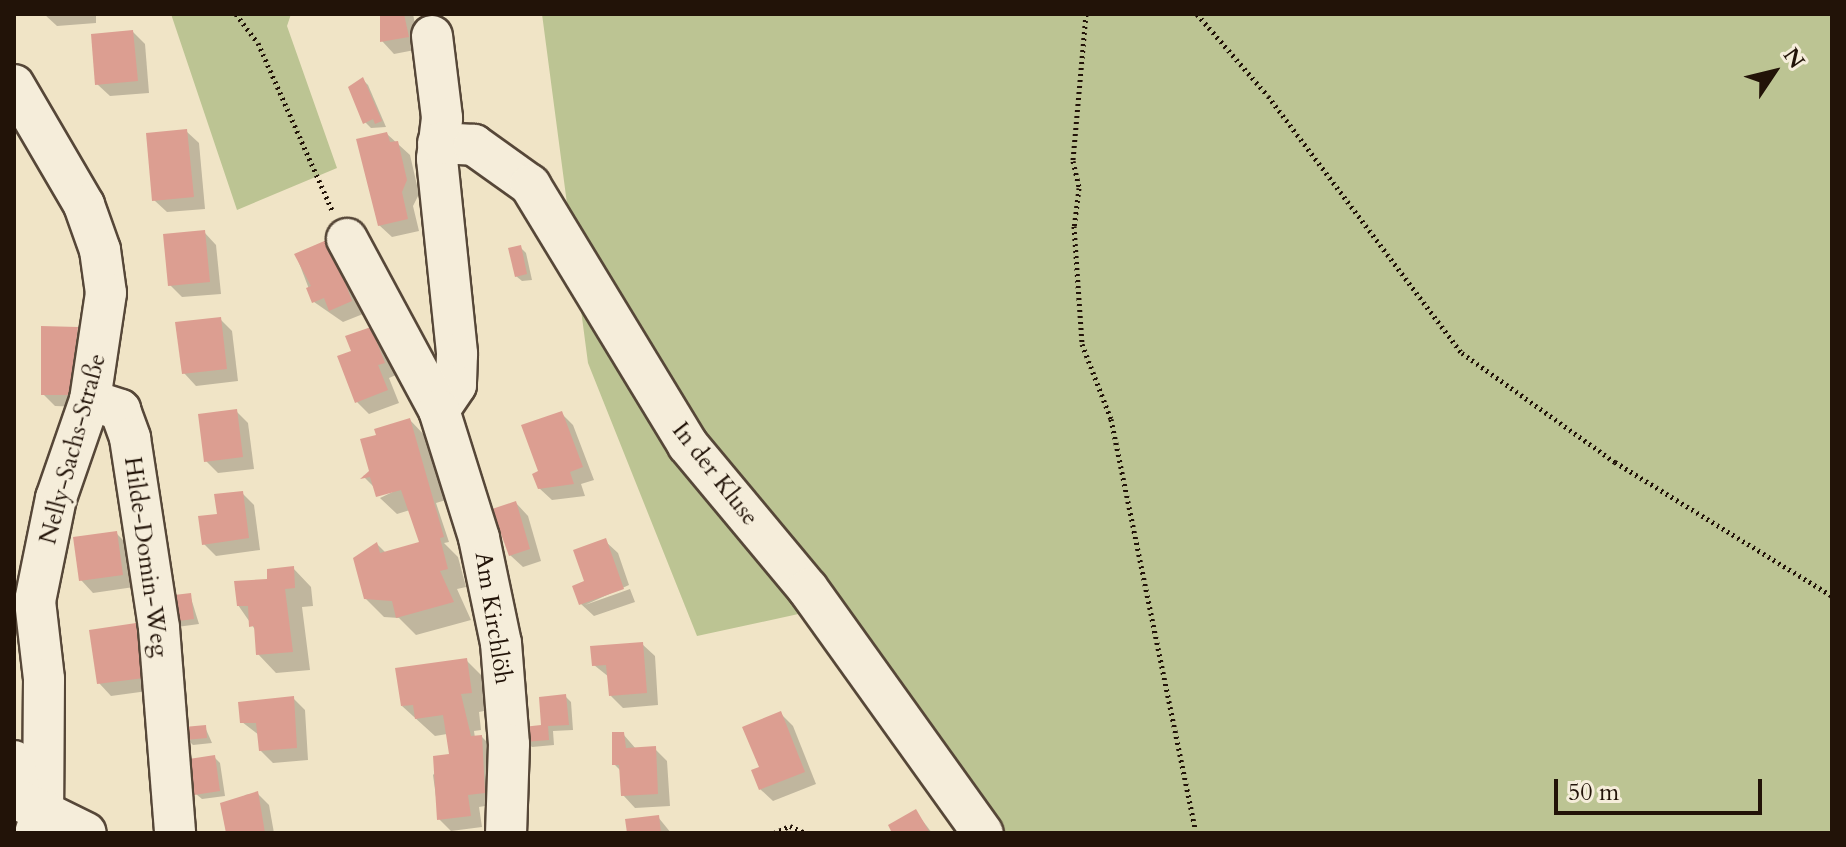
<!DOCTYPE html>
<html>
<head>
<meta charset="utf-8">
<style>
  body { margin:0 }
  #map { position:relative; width:1846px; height:847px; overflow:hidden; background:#f0e4c6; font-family:Cardo,serif }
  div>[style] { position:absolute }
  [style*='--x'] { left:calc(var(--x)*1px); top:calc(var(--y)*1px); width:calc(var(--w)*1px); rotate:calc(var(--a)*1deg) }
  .green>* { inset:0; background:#bcc493 }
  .shadow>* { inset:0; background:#0003 }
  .building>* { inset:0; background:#dc9e91 }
  .path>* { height:5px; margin-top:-2.5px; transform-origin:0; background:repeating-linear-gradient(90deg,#221308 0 2px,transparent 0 6px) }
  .roads { filter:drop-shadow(2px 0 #564738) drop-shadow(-2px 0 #564738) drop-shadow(0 2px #564738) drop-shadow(0 -2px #564738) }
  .minor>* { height:40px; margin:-20px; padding:0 20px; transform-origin:20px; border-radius:20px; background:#f5edda }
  span { translate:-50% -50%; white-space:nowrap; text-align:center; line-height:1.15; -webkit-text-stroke:7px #f5edda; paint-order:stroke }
  .street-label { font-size:24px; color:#221308 }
  .frame { position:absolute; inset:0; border:16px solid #221308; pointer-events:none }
  .north { position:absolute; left:1734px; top:32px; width:80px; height:80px; -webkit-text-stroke:6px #f5edda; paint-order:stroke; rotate:55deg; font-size:22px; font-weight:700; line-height:32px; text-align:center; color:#221308 }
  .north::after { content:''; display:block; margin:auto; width:28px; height:36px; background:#221308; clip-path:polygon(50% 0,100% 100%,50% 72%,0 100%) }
  .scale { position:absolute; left:1554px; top:779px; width:208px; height:36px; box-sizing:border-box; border:4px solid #221308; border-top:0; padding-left:10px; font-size:24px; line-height:28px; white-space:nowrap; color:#221308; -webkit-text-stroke:6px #f5edda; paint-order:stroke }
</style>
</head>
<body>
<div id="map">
  <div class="green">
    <div style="clip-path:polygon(171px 14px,291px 14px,287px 26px,337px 168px,237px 210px)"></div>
    <div style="clip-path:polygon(542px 14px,1832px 14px,1832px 833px,971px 833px,803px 613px,697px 636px,588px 363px)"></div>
  </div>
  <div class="shadow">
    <div style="clip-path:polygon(44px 14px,96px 14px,96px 23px,57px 26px)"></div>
    <div style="clip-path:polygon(381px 14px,413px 14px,420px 49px,394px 54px,382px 41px)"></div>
    <div style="clip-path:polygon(133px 32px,145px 44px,149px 93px,110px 96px,97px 84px)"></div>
    <div style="clip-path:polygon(363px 80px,368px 85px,386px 127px,371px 128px,365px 122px)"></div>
    <div style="clip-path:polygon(186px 131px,199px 143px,205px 209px,167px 212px,154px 200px)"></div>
    <div style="clip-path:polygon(387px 134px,410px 155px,419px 194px,413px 206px,419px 231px,392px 237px,379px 225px)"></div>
    <div style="clip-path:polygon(204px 232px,216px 245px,221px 294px,182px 297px,170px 285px)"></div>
    <div style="clip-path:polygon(520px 247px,526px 253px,532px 280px,522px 281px,516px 276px)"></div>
    <div style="clip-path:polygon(340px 254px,363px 314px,343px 322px,314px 302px,296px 255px)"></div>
    <div style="clip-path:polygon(220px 319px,232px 331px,238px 381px,196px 386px,184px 373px)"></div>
    <div style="clip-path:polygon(77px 329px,89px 341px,81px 407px,55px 406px,43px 394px)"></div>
    <div style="clip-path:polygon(370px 329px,382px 341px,396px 375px,389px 378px,399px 403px,369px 414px,357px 402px,354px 352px)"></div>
    <div style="clip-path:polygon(236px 411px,248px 423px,254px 469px,218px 473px,206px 461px)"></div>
    <div style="clip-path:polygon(561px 413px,573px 425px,594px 480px,581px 484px,585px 496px,552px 500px,539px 488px)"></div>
    <div style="clip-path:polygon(410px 420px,428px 439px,446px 500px,436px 503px,449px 542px,444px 543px,458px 557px,466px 587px,457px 589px,471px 620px,416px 635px,399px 618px,384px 617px,365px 598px,377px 544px,386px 553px,421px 544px,410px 510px,397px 514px,380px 498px,403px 487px,376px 489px,363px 476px,371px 473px,379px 436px)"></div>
    <div style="clip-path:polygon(242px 493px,254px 505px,260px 550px,216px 556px,204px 544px,219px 516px)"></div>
    <div style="clip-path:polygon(516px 503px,528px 516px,541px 561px,523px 567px,510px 555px)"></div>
    <div style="clip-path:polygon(116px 533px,128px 545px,134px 587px,93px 593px,81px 580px)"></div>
    <div style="clip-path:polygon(605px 541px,618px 553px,629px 585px,585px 605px,630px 589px,635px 602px,594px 616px,581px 604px)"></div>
    <div style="clip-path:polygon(293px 568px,311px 587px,313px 606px,302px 607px,310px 670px,276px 673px,258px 654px,256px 631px,238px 605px)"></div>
    <div style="clip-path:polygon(190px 595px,199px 624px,177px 627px,172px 621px)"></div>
    <div style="clip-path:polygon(136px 626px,148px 638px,155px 690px,111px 696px,99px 683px)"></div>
    <div style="clip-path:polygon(642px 644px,655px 656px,658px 705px,623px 708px,611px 696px,609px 677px,594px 665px)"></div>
    <div style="clip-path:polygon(466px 660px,484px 678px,489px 710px,479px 712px,481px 730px,474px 731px,475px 738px,482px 737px,494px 749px,497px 804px,479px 807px,482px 827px,451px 831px,439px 819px,433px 775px,451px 756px,447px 734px,435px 736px,402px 706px)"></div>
    <div style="clip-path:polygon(565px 696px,571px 702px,573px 730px,553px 731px,554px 745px,532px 747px,526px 741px,543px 727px)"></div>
    <div style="clip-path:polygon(293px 698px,305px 710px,308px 760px,273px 763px,260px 750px,259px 735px,242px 722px)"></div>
    <div style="clip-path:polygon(781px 714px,793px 726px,816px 784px,773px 801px,760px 789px,761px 768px)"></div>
    <div style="clip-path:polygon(205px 727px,212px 743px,193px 745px,187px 739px)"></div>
    <div style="clip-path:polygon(623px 734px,636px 749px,655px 749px,667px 761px,670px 806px,635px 808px,623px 795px,622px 772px,614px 764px)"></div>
    <div style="clip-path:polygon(214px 757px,220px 763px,225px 796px,202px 799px,196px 794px)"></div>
    <div style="clip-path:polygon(257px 793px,269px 805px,274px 833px,228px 833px,245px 795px)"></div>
    <div style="clip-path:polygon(916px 812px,932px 833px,895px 833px)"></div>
    <div style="clip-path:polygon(658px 817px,671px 833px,629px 833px)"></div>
  </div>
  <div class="building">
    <div style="clip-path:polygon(380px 14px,404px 14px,409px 37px,380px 42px)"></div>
    <div style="clip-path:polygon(133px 30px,138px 81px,95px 85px,91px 34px)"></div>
    <div style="clip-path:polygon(363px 77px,382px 121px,375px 124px,373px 119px,363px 124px,348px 87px)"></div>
    <div style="clip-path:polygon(187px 129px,194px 197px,152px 201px,146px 133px)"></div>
    <div style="clip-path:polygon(387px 132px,390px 142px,398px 141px,407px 180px,402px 192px,408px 219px,378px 226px,356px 139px)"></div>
    <div style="clip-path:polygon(205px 230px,210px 282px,168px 286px,163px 234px)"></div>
    <div style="clip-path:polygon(329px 239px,352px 301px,329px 311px,324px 298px,312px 303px,306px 288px,311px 286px,294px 254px)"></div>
    <div style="clip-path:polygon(521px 245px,527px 274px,515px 277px,508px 248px)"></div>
    <div style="clip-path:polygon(221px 317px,227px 369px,182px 374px,175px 322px)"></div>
    <div style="clip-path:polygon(41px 326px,78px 327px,69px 395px,41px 395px)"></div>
    <div style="clip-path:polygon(371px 327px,385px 363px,378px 365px,388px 390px,355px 403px,337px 356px,351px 351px,345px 336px)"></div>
    <div style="clip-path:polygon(237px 409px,243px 457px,204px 462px,198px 414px)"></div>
    <div style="clip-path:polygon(562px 411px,583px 467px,570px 472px,574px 484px,538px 489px,532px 474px,538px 471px,521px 425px)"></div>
    <div style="clip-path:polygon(410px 418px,444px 537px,440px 538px,448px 569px,440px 571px,454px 602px,396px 618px,392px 601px,364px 599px,353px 558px,377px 542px,380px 553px,419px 542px,401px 490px,376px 497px,370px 477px,360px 479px,369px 471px,360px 439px,376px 435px,374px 429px)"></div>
    <div style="clip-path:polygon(243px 491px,249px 538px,202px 545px,198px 516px,217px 514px,214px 494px)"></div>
    <div style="clip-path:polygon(516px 501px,530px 549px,509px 556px,492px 509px)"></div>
    <div style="clip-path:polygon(117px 531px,123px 575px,79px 581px,73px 537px)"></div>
    <div style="clip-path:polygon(606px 538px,624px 589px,579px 605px,572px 586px,584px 581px,573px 550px)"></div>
    <div style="clip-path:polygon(294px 566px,295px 588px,285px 589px,293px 652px,256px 655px,254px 626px,249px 627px,248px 606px,237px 606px,234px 581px,267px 579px,267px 569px)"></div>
    <div style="clip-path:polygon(191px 593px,194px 619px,170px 622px,166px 596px)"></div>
    <div style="clip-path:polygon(136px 623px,144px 678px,97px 684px,89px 630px)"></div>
    <div style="clip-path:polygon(643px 642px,647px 693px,609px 696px,606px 665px,592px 666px,590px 646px)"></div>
    <div style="clip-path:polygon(467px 658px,472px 693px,461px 694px,471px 736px,482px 735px,485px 793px,468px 795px,471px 816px,437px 820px,433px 756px,449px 754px,443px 715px,415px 719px,413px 705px,401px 706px,395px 668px)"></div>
    <div style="clip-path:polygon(566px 694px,569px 725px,548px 726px,549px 740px,524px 742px,523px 727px,541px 725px,539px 697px)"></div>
    <div style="clip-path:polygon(294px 696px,297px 748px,259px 751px,256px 723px,240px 723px,238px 702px)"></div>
    <div style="clip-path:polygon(781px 711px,805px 772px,759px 790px,751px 770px,759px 767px,742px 727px)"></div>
    <div style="clip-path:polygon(206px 725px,207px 738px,185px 740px,184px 727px)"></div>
    <div style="clip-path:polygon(612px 732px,624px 732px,626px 748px,656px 746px,658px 794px,621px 796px,619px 765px,612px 765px)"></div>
    <div style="clip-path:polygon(215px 755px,220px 791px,194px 795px,189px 759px)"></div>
    <div style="clip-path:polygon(258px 791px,265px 833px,226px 833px,220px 803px)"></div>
    <div style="clip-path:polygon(916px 809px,930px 833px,892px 833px,888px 825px)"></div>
    <div style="clip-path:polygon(659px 815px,661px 833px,627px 833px,625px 819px)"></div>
  </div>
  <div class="path">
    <div style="--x:236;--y:14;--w:36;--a:53"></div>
    <div style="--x:258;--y:43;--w:183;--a:66.1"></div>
    <div style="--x:1086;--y:14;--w:148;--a:95.1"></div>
    <div style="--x:1073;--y:161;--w:28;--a:77"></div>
    <div style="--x:1079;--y:188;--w:38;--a:97"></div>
    <div style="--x:1074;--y:226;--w:118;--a:86.1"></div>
    <div style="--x:1082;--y:344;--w:80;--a:68.9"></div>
    <div style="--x:1111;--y:419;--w:423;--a:78.4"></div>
    <div style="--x:1197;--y:14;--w:108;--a:49.1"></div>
    <div style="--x:1268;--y:96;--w:322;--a:53"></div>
    <div style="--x:1462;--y:353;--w:188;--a:35.5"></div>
    <div style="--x:1615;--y:462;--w:255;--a:31.7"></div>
    <div style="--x:774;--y:833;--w:17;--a:-24"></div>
    <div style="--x:790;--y:826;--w:17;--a:24"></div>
  </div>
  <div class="roads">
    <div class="minor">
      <div style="--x:432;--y:36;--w:83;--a:83"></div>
      <div style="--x:442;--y:118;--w:41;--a:97"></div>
      <div style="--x:437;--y:159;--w:196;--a:84.1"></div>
      <div style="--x:457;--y:354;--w:31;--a:92"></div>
      <div style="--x:456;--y:385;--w:30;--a:124"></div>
      <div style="--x:14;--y:85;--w:139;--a:59.7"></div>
      <div style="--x:84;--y:205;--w:48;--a:70.4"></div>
      <div style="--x:100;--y:250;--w:43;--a:82.1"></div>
      <div style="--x:106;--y:293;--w:108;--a:98.5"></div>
      <div style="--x:90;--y:400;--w:104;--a:109.1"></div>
      <div style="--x:56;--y:498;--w:105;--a:101.5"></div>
      <div style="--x:35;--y:601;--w:79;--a:83.4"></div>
      <div style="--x:44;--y:679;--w:130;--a:90.4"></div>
      <div style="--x:43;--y:809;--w:25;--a:108"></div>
      <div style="--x:438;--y:143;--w:36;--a:3"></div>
      <div style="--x:474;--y:145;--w:69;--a:35.5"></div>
      <div style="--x:530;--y:185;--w:304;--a:58.7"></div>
      <div style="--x:688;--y:445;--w:187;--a:50.2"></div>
      <div style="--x:808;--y:589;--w:300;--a:54.4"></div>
      <div style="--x:347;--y:239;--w:194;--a:61.7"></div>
      <div style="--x:439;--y:410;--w:134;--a:72.6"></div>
      <div style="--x:479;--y:538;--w:107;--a:78.2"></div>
      <div style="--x:501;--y:643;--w:101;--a:85.5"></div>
      <div style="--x:509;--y:744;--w:89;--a:91.9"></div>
      <div style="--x:90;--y:400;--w:32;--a:18"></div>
      <div style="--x:120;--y:410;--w:30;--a:70"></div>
      <div style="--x:130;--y:438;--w:192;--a:81.3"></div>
      <div style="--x:159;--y:628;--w:206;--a:85.5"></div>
      <div style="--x:14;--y:761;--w:41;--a:80.1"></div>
      <div style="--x:21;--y:801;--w:72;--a:26.2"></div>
    </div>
  </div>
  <div class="street-label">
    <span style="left:73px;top:449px;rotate:-75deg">Nelly-Sachs-Straße</span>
    <span style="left:715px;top:474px;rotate:52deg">In der Kluse</span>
    <span style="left:146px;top:557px;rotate:82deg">Hilde-Domin-Weg</span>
    <span style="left:493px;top:618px;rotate:81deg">Am Kirchlöh</span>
  </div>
  <div class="frame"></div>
  <div class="north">N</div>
  <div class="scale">50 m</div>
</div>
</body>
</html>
